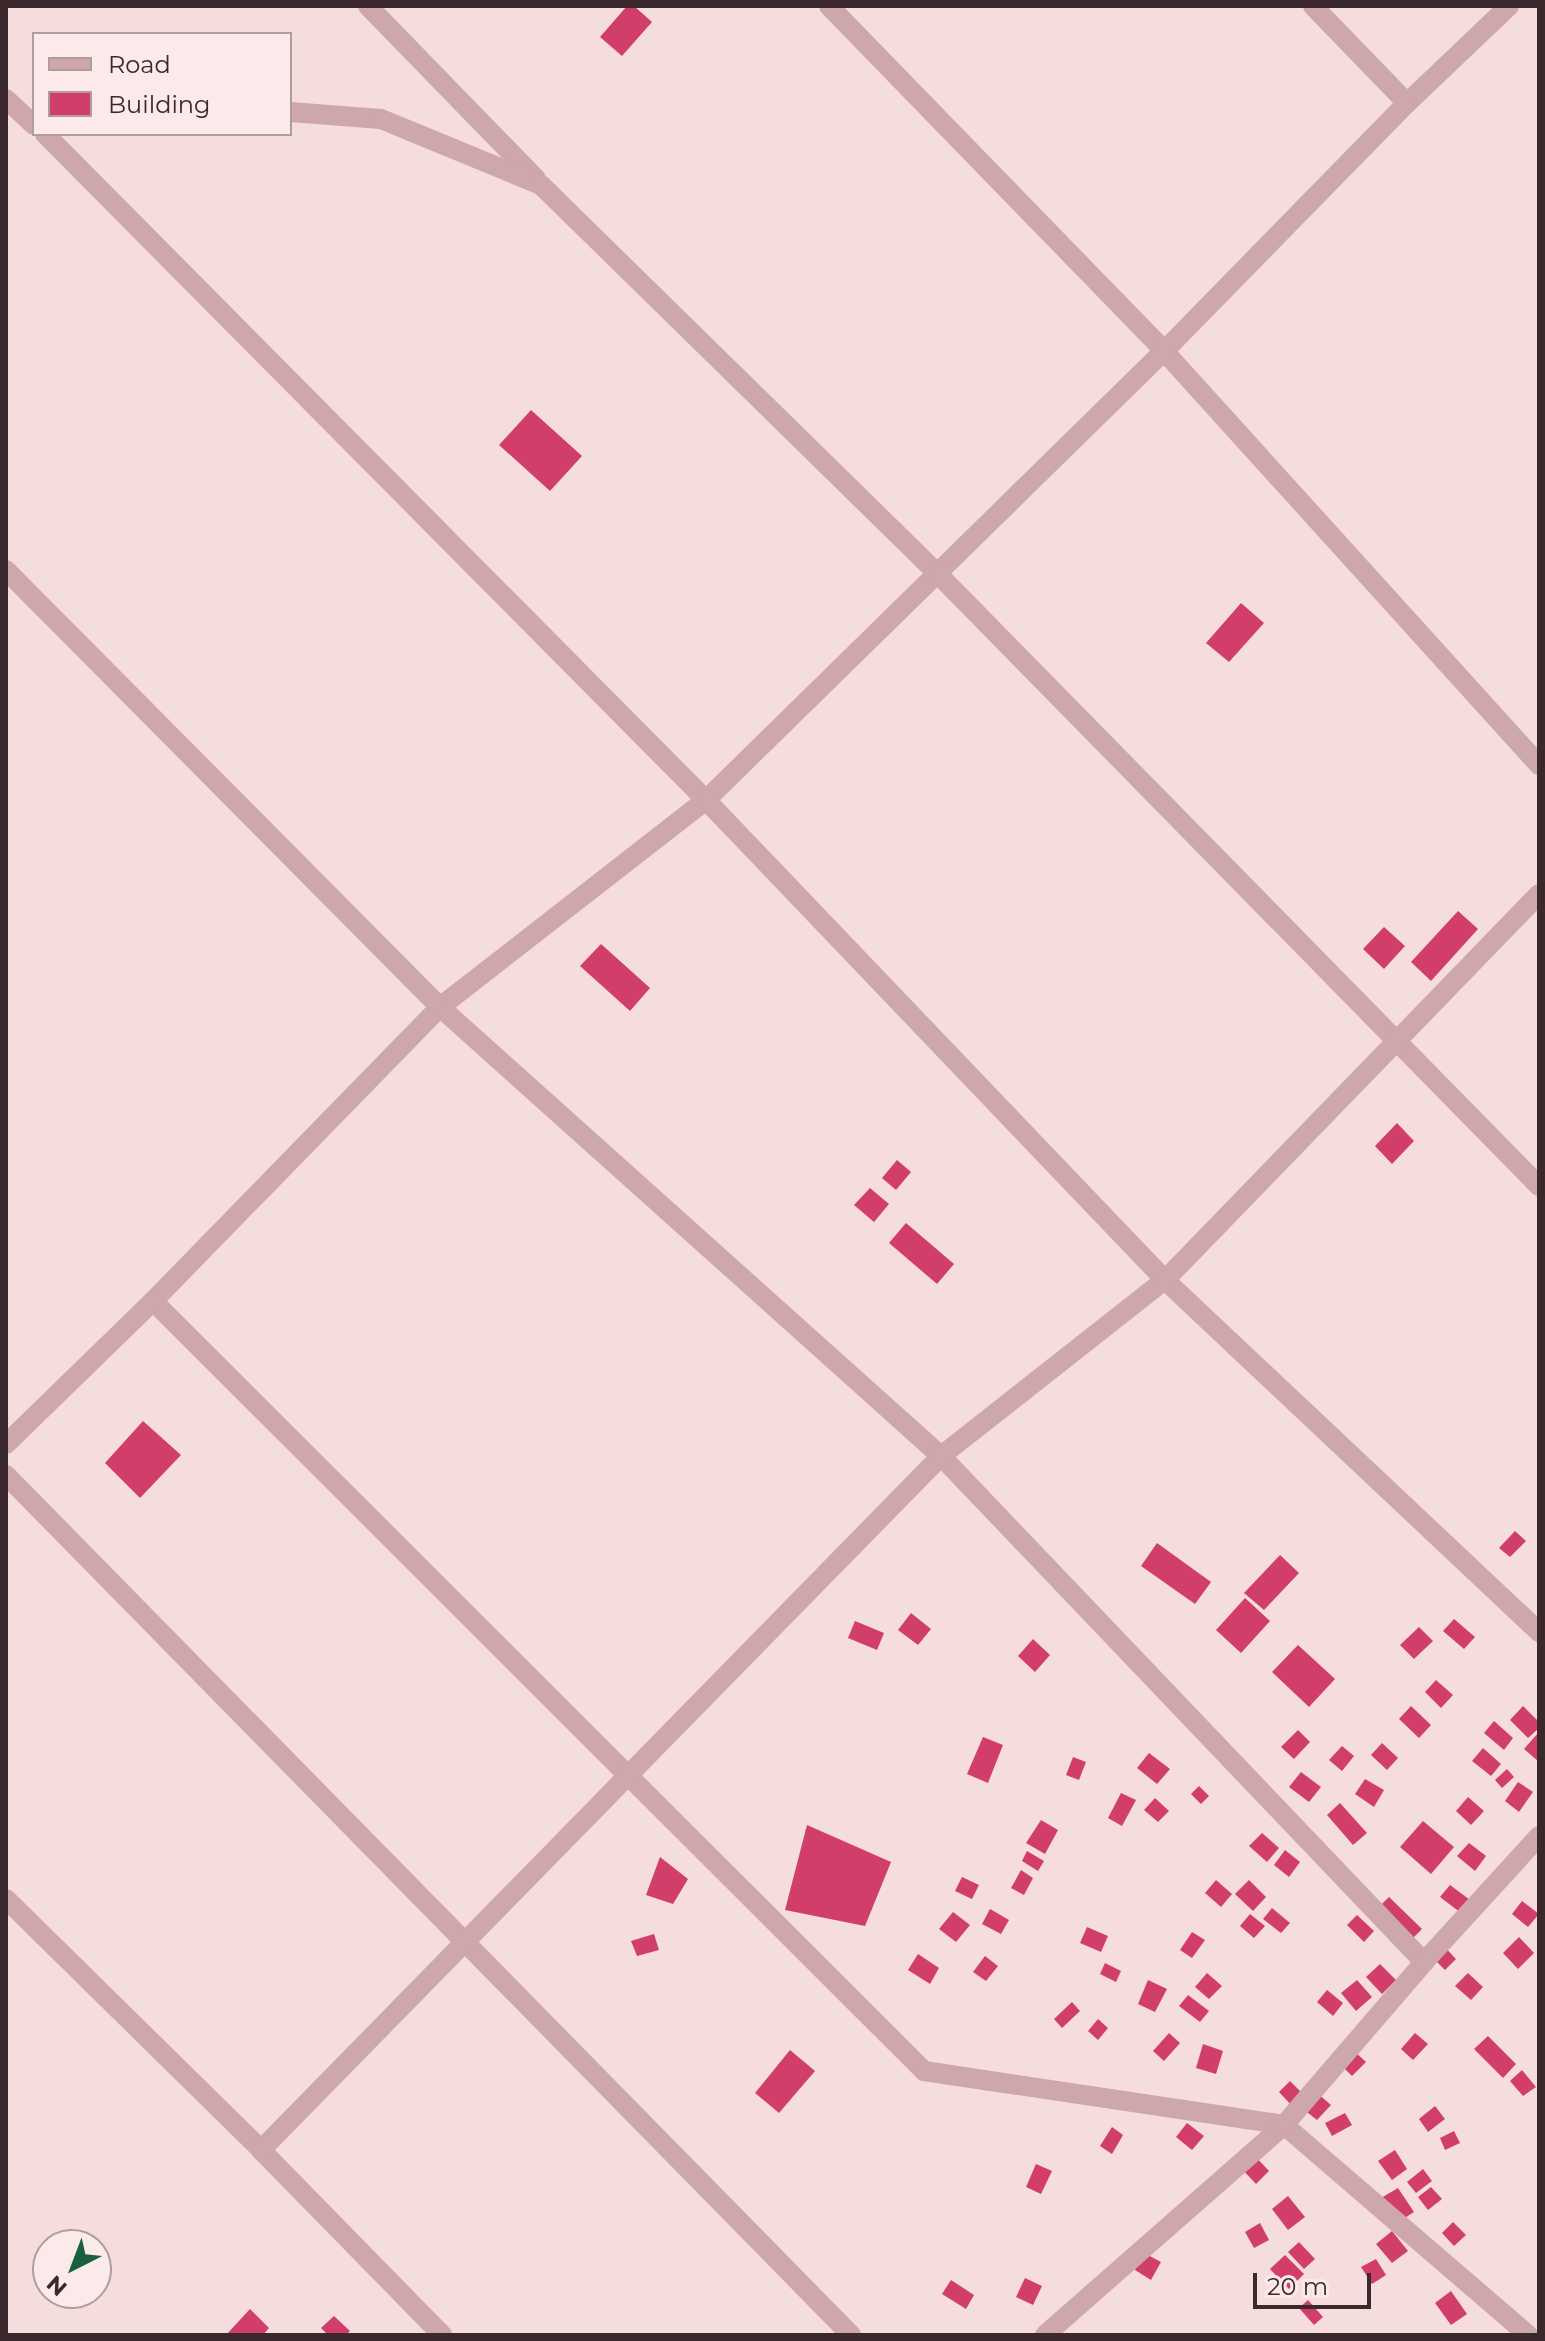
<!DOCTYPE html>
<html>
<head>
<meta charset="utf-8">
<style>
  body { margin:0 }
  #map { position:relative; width:1545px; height:2341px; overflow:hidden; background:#f5dddd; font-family:Montserrat,sans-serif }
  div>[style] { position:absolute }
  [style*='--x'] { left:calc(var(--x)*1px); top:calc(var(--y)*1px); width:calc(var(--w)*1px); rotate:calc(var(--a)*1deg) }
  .building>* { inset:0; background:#d13e69 }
  .street>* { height:20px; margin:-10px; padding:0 10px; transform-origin:10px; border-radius:10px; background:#cea7aa }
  span { translate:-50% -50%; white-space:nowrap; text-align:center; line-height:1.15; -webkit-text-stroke:7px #fceaea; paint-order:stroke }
  .frame { position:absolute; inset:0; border:8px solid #3a282c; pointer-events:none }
  .legend { position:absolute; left:32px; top:32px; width:260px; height:104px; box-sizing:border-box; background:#fceaea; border:2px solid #ae9c9e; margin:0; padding:10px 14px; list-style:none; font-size:24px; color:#3a282c }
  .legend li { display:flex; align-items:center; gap:16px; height:40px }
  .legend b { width:40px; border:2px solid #ae9c9e }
  .north { position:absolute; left:32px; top:2229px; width:80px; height:80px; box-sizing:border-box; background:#fceaea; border:2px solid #ae9c9e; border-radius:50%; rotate:222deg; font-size:22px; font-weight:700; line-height:32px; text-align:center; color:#3a282c }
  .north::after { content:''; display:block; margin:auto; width:28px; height:36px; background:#19603f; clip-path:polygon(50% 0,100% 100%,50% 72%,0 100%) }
  .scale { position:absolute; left:1253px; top:2273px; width:118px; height:36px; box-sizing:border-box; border:4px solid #3a282c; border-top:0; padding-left:10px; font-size:24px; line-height:28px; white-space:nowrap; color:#3a282c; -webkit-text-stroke:6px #fceaea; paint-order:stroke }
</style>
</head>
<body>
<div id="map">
  <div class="building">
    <div style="clip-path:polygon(627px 6px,634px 6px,652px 22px,622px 56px,600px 37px)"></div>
    <div style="clip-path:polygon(531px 410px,582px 456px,550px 491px,499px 445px)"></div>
    <div style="clip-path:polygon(1241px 603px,1264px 623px,1229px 662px,1206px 643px)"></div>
    <div style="clip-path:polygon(1458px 911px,1478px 929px,1431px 981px,1411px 962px)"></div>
    <div style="clip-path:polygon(1384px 927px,1405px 946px,1384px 969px,1363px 949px)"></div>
    <div style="clip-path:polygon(601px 944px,650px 988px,630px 1011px,580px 966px)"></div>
    <div style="clip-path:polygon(1397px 1123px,1414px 1141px,1392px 1164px,1375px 1146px)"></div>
    <div style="clip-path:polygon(897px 1160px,911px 1172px,896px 1190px,882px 1178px)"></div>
    <div style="clip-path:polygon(870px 1188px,889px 1204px,874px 1222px,854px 1205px)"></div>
    <div style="clip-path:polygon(906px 1223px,954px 1264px,937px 1284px,889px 1243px)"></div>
    <div style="clip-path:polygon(143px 1421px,181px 1455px,140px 1498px,105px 1463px)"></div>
    <div style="clip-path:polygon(1515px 1531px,1526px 1541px,1510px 1557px,1499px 1548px)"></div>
    <div style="clip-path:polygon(1157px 1543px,1211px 1582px,1195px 1604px,1141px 1566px)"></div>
    <div style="clip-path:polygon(1280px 1555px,1299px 1573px,1264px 1610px,1244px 1593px)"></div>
    <div style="clip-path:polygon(1245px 1598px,1270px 1621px,1241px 1653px,1216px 1630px)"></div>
    <div style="clip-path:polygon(911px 1613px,931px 1629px,918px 1645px,898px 1630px)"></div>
    <div style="clip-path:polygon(1454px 1619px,1475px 1637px,1464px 1649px,1443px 1631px)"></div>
    <div style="clip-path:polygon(855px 1621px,884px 1633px,877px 1650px,848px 1638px)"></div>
    <div style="clip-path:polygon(1419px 1627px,1433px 1641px,1414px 1659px,1400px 1645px)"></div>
    <div style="clip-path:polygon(1033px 1639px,1050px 1655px,1035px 1672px,1018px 1656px)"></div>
    <div style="clip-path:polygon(1298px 1645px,1335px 1679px,1309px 1707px,1272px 1672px)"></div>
    <div style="clip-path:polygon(1436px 1680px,1453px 1695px,1441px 1708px,1425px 1692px)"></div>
    <div style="clip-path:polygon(1411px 1706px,1431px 1725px,1419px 1738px,1399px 1719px)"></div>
    <div style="clip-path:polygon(1523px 1706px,1539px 1722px,1539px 1728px,1528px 1738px,1510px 1720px)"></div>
    <div style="clip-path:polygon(1494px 1721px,1513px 1738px,1504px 1750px,1484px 1733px)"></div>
    <div style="clip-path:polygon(1298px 1730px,1310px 1742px,1294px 1759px,1281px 1747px)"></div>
    <div style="clip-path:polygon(1539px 1732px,1539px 1759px,1538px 1761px,1524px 1749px)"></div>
    <div style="clip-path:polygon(983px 1737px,1003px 1745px,988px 1783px,967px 1774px)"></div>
    <div style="clip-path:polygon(1382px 1743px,1398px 1758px,1387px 1770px,1371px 1755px)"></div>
    <div style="clip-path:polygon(1342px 1746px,1354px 1756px,1342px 1771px,1329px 1760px)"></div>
    <div style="clip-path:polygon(1483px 1748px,1501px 1764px,1491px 1776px,1472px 1761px)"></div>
    <div style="clip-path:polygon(1149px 1753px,1170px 1769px,1157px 1784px,1137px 1768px)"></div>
    <div style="clip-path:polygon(1073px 1757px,1086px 1762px,1079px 1780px,1066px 1775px)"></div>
    <div style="clip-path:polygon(1507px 1769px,1514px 1777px,1502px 1788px,1495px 1780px)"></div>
    <div style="clip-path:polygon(1301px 1772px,1321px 1787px,1309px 1802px,1289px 1787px)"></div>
    <div style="clip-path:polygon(1365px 1779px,1384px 1790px,1374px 1807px,1355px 1794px)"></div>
    <div style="clip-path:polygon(1518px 1782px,1533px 1792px,1519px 1812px,1505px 1801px)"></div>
    <div style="clip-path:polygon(1199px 1786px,1209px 1796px,1201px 1804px,1191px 1794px)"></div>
    <div style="clip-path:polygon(1121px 1793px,1136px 1800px,1122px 1826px,1108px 1818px)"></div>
    <div style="clip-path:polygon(1468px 1797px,1484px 1811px,1471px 1825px,1456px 1811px)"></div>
    <div style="clip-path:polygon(1155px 1798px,1169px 1811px,1158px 1822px,1144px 1810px)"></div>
    <div style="clip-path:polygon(1340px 1803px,1367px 1833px,1353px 1845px,1327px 1815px)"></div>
    <div style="clip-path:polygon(1041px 1820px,1058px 1830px,1045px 1854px,1026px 1843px)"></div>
    <div style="clip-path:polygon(1423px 1821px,1454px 1847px,1431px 1874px,1400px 1847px)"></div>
    <div style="clip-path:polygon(807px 1825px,891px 1862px,865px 1926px,785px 1910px)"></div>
    <div style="clip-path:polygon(1262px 1833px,1279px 1848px,1267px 1862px,1249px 1846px)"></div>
    <div style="clip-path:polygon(1469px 1843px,1486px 1856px,1475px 1871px,1457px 1856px)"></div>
    <div style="clip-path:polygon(1285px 1850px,1300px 1862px,1289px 1877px,1274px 1865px)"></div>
    <div style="clip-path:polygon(1027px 1851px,1044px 1861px,1038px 1871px,1022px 1861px)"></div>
    <div style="clip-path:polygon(660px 1857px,688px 1879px,673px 1904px,646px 1895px)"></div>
    <div style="clip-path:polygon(1021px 1870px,1033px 1878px,1024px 1895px,1011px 1888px)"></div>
    <div style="clip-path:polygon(962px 1877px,979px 1885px,972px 1899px,955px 1891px)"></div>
    <div style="clip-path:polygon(1216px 1880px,1232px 1894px,1221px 1907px,1205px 1893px)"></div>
    <div style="clip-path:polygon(1249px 1880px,1266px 1897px,1253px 1911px,1235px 1894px)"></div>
    <div style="clip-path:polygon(1450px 1885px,1470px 1900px,1461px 1913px,1440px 1897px)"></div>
    <div style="clip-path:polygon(1389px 1897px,1422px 1929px,1409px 1942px,1376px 1910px)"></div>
    <div style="clip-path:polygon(1522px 1901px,1539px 1914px,1528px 1927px,1512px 1914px)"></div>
    <div style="clip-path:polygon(1272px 1908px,1290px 1923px,1281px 1933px,1263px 1919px)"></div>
    <div style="clip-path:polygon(990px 1909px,1009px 1920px,1001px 1934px,982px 1924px)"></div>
    <div style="clip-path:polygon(953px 1912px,970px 1925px,956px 1942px,939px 1929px)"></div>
    <div style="clip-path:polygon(1250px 1914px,1265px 1926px,1254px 1938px,1240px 1926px)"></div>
    <div style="clip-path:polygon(1357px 1915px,1374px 1931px,1364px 1942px,1347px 1925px)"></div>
    <div style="clip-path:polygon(1087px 1927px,1108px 1936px,1101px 1952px,1080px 1943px)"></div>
    <div style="clip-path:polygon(1192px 1932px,1205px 1940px,1192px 1958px,1180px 1950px)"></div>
    <div style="clip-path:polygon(654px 1934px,659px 1950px,637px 1956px,631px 1941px)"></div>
    <div style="clip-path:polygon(1519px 1937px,1534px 1953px,1518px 1969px,1503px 1953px)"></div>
    <div style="clip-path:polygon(1437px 1939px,1456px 1959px,1445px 1970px,1425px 1950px)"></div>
    <div style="clip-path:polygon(918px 1954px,939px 1968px,930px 1984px,908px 1970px)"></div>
    <div style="clip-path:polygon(985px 1956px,998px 1966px,986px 1981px,973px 1972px)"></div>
    <div style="clip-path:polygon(1105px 1963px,1121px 1971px,1116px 1982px,1100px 1974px)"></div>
    <div style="clip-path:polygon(1380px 1964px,1396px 1980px,1382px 1994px,1366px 1977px)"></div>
    <div style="clip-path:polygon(1207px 1973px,1222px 1986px,1209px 1999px,1195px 1987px)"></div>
    <div style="clip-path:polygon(1468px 1973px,1483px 1987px,1471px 2000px,1455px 1986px)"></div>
    <div style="clip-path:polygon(1148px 1980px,1167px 1989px,1155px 2012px,1138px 2004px)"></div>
    <div style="clip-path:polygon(1357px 1980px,1372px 1997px,1356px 2011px,1341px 1993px)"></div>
    <div style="clip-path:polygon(1327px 1990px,1343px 2003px,1333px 2016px,1317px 2002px)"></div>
    <div style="clip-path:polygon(1188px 1995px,1209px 2011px,1200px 2022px,1179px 2006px)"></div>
    <div style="clip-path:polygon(1072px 2002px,1080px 2011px,1062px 2028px,1054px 2019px)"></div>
    <div style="clip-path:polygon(1098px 2019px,1108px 2028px,1098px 2040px,1088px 2031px)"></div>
    <div style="clip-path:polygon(1169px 2033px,1180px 2043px,1164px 2061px,1153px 2051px)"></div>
    <div style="clip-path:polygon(1415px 2033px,1428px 2044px,1413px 2060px,1401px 2049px)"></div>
    <div style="clip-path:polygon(1488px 2036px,1516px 2064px,1503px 2078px,1474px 2049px)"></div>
    <div style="clip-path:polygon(1203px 2044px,1223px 2051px,1216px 2074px,1196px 2068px)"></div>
    <div style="clip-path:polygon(790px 2050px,815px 2071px,779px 2113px,755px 2093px)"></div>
    <div style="clip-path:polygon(1353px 2050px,1366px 2062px,1352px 2076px,1340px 2064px)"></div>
    <div style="clip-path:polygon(1522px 2070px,1536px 2087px,1523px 2096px,1510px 2081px)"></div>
    <div style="clip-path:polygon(1290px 2081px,1306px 2097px,1294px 2108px,1279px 2092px)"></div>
    <div style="clip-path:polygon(1317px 2093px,1331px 2105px,1317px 2120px,1303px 2109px)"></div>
    <div style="clip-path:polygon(1435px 2106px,1445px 2119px,1428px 2132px,1419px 2119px)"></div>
    <div style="clip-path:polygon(1345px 2113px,1352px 2125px,1332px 2136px,1325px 2123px)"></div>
    <div style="clip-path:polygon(1187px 2123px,1204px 2136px,1192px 2150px,1176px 2137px)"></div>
    <div style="clip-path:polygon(1112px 2127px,1123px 2135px,1112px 2154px,1100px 2146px)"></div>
    <div style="clip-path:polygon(1454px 2131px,1460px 2143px,1445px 2150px,1440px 2138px)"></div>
    <div style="clip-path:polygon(1395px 2150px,1407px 2169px,1392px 2180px,1378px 2161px)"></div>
    <div style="clip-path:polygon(1254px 2155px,1269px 2171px,1256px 2184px,1240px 2167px)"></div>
    <div style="clip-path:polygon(1036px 2164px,1052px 2171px,1041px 2194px,1026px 2187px)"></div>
    <div style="clip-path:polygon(1423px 2169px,1432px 2181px,1416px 2193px,1407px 2182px)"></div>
    <div style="clip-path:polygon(1431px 2187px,1442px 2199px,1428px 2210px,1418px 2197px)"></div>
    <div style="clip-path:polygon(1398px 2188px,1414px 2212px,1397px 2223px,1381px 2198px)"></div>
    <div style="clip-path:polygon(1288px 2196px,1305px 2217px,1288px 2230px,1272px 2209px)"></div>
    <div style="clip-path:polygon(1453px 2222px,1466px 2235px,1454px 2246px,1442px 2233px)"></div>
    <div style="clip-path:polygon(1260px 2223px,1269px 2240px,1254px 2248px,1245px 2232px)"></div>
    <div style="clip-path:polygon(1392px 2231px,1408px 2251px,1392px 2263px,1376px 2244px)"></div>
    <div style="clip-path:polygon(1299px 2242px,1315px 2259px,1304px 2269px,1288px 2252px)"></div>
    <div style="clip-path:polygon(1144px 2253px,1161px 2262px,1151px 2280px,1135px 2270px)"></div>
    <div style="clip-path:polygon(1285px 2255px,1304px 2274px,1289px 2289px,1270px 2269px)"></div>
    <div style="clip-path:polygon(1376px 2259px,1386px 2275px,1372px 2284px,1361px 2267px)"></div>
    <div style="clip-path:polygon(1025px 2278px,1042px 2286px,1033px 2305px,1016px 2297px)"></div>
    <div style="clip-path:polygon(951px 2280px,974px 2295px,966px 2309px,942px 2294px)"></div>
    <div style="clip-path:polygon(1451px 2291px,1467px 2314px,1451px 2325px,1435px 2303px)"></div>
    <div style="clip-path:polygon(1308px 2300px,1323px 2317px,1314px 2325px,1299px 2308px)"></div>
    <div style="clip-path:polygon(250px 2309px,269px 2328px,263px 2335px,226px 2335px)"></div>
    <div style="clip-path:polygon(334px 2316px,350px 2331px,346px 2335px,328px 2335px,321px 2328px)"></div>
  </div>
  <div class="street">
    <div style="--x:368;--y:6;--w:241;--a:45.8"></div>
    <div style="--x:829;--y:6;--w:481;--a:45.8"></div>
    <div style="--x:1164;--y:351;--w:559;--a:47.83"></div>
    <div style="--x:1313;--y:6;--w:135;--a:45.9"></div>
    <div style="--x:1509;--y:6;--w:141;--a:136.4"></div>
    <div style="--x:1407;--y:103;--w:347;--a:134.4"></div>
    <div style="--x:1164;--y:351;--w:641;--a:135.57"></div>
    <div style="--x:706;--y:800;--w:337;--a:142.1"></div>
    <div style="--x:440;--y:1007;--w:411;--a:134.3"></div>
    <div style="--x:153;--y:1301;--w:1090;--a:44.96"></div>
    <div style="--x:924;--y:2071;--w:364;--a:8.5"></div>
    <div style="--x:1284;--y:2125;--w:322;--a:40.7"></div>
    <div style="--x:6;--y:99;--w:38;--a:43"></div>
    <div style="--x:290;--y:112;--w:91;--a:4.4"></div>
    <div style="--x:381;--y:119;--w:173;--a:22.4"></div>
    <div style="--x:541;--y:185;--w:556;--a:44.42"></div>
    <div style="--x:938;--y:574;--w:858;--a:45.52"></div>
    <div style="--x:45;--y:134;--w:938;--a:45.22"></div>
    <div style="--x:706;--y:800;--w:664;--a:46.28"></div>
    <div style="--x:1165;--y:1280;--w:514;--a:43.26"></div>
    <div style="--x:6;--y:570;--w:616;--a:45.2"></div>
    <div style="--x:440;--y:1007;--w:673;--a:41.87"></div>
    <div style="--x:941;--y:1456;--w:700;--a:46.33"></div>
    <div style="--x:6;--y:1444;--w:205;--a:-44.2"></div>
    <div style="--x:6;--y:1475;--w:1206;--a:45.5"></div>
    <div style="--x:6;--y:1899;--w:358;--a:44.5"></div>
    <div style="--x:261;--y:2150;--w:259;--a:45.6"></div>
    <div style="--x:261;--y:2150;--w:972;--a:-45.58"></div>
    <div style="--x:941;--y:1456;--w:285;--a:-38.2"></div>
    <div style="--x:1165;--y:1280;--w:537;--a:-45.9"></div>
    <div style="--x:1045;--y:2335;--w:318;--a:-41.3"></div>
    <div style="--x:1284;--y:2125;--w:215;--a:-49.3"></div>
    <div style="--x:1424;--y:1962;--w:171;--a:-47.6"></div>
  </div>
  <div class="frame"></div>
  <ul class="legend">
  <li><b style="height:10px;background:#cea7aa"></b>Road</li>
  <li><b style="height:22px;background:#d13e69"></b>Building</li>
  </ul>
  <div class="north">N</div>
  <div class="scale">20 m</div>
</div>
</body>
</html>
